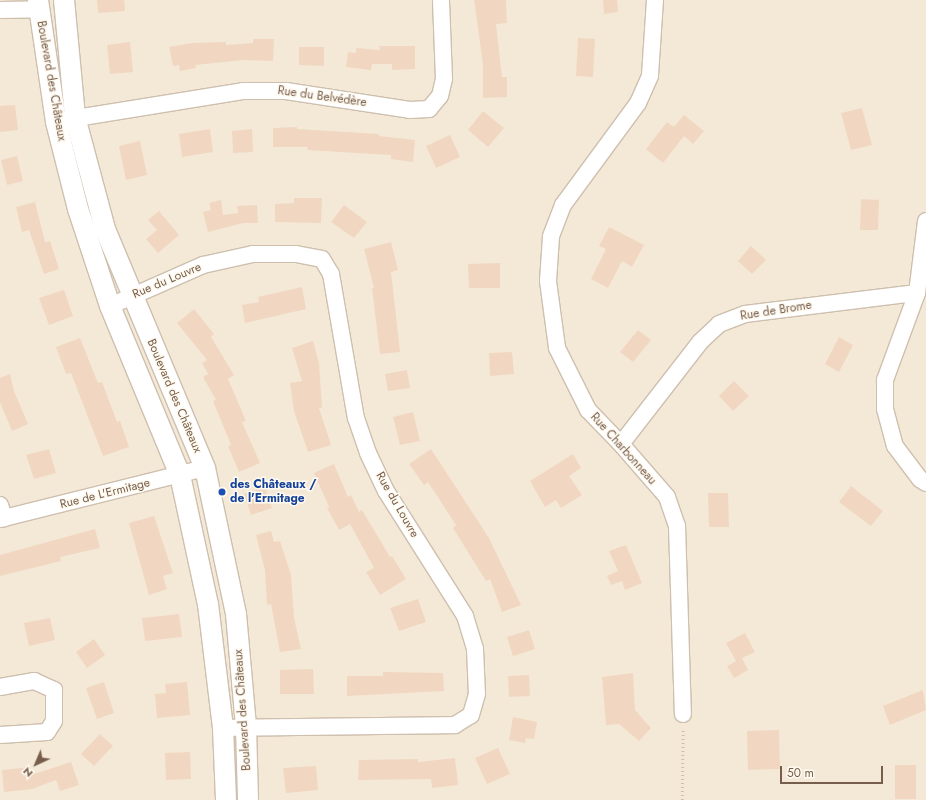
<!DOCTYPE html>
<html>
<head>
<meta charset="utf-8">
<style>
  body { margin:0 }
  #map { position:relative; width:926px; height:800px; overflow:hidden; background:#fcf6e9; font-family:Jost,sans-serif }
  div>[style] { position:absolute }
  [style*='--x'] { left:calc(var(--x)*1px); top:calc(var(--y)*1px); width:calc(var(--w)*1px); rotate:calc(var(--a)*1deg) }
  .residential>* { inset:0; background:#f4e9d7 }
  .building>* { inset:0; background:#f1d7c1 }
  .path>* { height:2.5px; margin-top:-1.25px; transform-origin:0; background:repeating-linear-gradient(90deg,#d7bba3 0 1px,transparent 0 4px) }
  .roads { filter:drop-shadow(1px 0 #cebfae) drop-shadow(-1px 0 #cebfae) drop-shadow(0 1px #cebfae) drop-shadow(0 -1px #cebfae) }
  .minor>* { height:16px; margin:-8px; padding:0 8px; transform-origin:8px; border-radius:8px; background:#fff }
  .tertiary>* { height:20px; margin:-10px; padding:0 10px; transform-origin:10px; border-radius:10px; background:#fff }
  .dots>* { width:11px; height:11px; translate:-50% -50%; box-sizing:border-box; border:2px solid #fffaf0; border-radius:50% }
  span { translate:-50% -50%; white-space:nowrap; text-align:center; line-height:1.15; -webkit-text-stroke:3px #fffaf0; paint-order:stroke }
  .street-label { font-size:12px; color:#775e4c }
  .transit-label { font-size:12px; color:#164399; font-weight:700 }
  .left { translate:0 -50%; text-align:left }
  .north { position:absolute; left:16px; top:744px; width:40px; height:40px; -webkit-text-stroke:3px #fffaf0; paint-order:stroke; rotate:224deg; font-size:11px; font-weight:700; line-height:16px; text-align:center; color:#775e4c }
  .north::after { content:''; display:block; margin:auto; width:14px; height:18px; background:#775e4c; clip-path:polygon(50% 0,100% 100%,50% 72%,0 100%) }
  .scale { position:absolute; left:780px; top:766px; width:103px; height:18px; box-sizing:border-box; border:2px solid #775e4c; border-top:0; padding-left:5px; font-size:12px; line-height:14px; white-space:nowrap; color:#775e4c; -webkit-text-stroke:3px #fffaf0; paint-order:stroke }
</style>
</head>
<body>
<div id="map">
  <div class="residential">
    <div style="clip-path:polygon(0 0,926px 0,926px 800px,0 800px)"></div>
  </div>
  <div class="building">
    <div style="clip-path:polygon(97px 0,124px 0,125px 11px,98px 13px)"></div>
    <div style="clip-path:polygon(474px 0,506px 0,507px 23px,496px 24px,502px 77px,507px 77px,507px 97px,483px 98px,483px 64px)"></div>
    <div style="clip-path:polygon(603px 0,617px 0,618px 12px,604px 14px)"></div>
    <div style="clip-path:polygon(578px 38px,595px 39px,593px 77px,576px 76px)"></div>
    <div style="clip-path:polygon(253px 39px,274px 39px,273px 61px,243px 60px,195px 65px,196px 68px,180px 71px,179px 65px,173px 66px,169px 47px,192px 43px,226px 42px,226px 45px,253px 43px)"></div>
    <div style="clip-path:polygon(130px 42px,133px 72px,110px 74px,107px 45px)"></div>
    <div style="clip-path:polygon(379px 46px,415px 46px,415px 69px,392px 70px,392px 64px,372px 64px,371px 70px,346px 67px,348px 52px,356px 53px,356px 48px,380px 50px)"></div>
    <div style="clip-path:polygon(299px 47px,324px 47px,324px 66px,299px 65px)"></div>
    <div style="clip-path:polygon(15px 105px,18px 130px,0 132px,0 106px)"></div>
    <div style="clip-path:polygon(862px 108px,872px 145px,851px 150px,841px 113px)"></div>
    <div style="clip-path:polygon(483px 111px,504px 128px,488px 147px,468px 130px)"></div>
    <div style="clip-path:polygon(684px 115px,704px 131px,693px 144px,684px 136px,663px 163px,646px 149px,667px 122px,674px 127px)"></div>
    <div style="clip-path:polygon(297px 127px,297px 129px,379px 134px,379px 136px,415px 140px,413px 162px,391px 159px,391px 155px,307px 150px,308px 147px,273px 147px,273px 128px)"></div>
    <div style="clip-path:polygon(210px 129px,213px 152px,182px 157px,179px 134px)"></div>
    <div style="clip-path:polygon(252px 129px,253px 152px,233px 153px,232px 131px)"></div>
    <div style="clip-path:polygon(450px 135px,460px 157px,436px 168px,426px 146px)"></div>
    <div style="clip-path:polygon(140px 141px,147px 175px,126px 180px,119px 146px)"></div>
    <div style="clip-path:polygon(17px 156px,23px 181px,7px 185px,1px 160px)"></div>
    <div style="clip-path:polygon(294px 198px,322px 198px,321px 223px,275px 222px,275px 204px,294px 203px)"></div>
    <div style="clip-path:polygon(861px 199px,879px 200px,878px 230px,860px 230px)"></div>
    <div style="clip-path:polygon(221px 200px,223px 215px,238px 213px,237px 206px,257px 205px,258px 223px,243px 223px,208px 232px,203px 212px,211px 210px,209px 203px)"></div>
    <div style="clip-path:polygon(35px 202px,45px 242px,50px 241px,59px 269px,44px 274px,29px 230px,22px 232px,16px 207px)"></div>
    <div style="clip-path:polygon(344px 205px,367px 222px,354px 238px,331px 222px)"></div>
    <div style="clip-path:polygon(159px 211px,179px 235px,158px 253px,146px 239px,157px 230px,148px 220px)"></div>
    <div style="clip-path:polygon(609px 227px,644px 245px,632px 267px,622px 261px,608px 288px,591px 279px,606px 249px,599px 246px)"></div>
    <div style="clip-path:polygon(391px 242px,398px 270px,391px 272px,400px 352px,380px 354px,372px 288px,374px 288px,364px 249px)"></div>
    <div style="clip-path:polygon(751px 246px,766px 260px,752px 274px,738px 261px)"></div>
    <div style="clip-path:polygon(500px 263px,500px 288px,469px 288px,468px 264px)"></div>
    <div style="clip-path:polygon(302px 287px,306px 309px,245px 323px,242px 305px,259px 302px,258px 297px)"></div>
    <div style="clip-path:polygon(64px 290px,73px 316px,49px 325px,39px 298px)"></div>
    <div style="clip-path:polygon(194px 309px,214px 334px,211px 337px,234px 375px,228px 379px,246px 421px,242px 422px,260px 463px,239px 472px,228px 446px,231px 445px,213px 401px,216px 400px,203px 377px,208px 374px,202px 363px,207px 360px,177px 323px)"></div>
    <div style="clip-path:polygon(638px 330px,651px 340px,633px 362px,620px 352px)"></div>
    <div style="clip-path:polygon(839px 337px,853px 345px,839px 372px,825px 364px)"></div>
    <div style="clip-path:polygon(80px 338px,98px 383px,102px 382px,117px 422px,120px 421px,129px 447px,103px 456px,71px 373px,66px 374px,56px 347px)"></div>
    <div style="clip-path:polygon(313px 341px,319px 363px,322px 408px,319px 408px,331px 445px,308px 452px,294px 411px,290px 383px,302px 381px,292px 348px)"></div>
    <div style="clip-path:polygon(512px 352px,514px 374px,490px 376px,489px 353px)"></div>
    <div style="clip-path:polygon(407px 370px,410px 388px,388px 391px,385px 374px)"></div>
    <div style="clip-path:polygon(10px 374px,14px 391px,28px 424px,12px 431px,0 402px,0 378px)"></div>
    <div style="clip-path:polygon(734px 381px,749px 396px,733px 411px,719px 396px)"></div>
    <div style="clip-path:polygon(413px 412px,420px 441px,400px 445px,393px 417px)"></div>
    <div style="clip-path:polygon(49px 449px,56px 473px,34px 479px,26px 455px)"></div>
    <div style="clip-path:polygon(431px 449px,489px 538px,521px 605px,502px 612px,490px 579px,486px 581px,453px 528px,456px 525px,428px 482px,424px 485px,409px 464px)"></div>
    <div style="clip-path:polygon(573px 454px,581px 468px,569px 476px,582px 495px,561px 508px,556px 500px,545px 507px,530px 481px)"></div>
    <div style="clip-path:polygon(334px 464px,348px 497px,351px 495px,359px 512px,362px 510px,390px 557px,392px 556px,406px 579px,380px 595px,366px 572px,374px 568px,350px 524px,339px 530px,327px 508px,329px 507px,314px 473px)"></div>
    <div style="clip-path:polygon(851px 486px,883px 511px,871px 526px,839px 502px)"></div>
    <div style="clip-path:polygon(265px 487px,272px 508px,251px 515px,244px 494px)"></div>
    <div style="clip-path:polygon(708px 493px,728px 493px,729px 527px,709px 527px)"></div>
    <div style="clip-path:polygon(154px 516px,173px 573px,163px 576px,167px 589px,149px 595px,129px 523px)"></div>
    <div style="clip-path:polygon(95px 529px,100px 548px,60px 557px,61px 561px,0 576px,0 555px)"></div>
    <div style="clip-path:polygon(271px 531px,274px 542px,280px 541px,291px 575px,294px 618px,301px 649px,280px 652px,271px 604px,267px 605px,265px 570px,256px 535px)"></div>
    <div style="clip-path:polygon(626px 545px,642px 583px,625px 590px,622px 581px,611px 585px,607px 576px,618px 571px,609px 551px)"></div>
    <div style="clip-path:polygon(418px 599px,426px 622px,399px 631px,390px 608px)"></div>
    <div style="clip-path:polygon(179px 614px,182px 637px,145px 641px,142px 618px)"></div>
    <div style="clip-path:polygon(50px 618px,55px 640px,29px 646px,24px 623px)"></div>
    <div style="clip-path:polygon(529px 630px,535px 649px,513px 656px,507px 637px)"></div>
    <div style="clip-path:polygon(745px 633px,755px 652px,742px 658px,748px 670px,734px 678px,727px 666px,736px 661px,726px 643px)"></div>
    <div style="clip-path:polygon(94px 639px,105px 655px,87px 668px,76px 652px)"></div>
    <div style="clip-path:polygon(313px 669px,314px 694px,280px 694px,280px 670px)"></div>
    <div style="clip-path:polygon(383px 672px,443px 673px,444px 691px,347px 696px,347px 676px,383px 676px)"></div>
    <div style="clip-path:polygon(633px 673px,635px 710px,651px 728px,639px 741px,619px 724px,606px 725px,602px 677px)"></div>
    <div style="clip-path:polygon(529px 675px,530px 696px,509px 697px,508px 676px)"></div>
    <div style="clip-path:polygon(104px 682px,114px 713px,97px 719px,86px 688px)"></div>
    <div style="clip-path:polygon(187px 682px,190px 715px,157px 718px,155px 694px,166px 693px,165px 684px)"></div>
    <div style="clip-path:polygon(923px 690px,926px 710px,890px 725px,883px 706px)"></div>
    <div style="clip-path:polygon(513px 717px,537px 722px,534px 739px,526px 738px,525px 743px,509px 740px)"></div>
    <div style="clip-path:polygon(779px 730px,780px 769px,748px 770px,747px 731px)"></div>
    <div style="clip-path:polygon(100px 734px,113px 746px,94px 766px,81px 754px)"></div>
    <div style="clip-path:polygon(498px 748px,510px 774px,487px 784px,475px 758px)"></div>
    <div style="clip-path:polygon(190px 752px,191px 779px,166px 780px,165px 753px)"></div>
    <div style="clip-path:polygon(455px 758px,458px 785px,432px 788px,431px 779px,358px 780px,359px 760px,418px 759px,418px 762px)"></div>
    <div style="clip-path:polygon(71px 762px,79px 785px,60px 791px,56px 780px,32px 789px,4px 792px,2px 770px,30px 767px,31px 775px)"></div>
    <div style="clip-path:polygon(895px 765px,916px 765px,916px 799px,895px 799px)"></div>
    <div style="clip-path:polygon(316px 766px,318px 790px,286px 793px,283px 768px)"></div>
  </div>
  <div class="path">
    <div style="--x:682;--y:800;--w:72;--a:-89.2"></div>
  </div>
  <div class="roads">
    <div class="minor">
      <div style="--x:655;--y:0;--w:76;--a:93.8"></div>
      <div style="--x:650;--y:76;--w:30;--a:114"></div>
      <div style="--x:638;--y:103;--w:127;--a:126.3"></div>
      <div style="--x:563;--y:205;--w:34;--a:111"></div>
      <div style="--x:551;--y:237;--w:44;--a:93.9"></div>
      <div style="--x:548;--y:281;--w:68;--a:82.3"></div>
      <div style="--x:557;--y:348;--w:69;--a:63.4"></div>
      <div style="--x:588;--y:410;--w:47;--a:45.9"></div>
      <div style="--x:621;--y:444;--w:70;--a:49"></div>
      <div style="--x:667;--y:497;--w:31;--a:71"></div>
      <div style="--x:677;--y:526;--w:188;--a:88.2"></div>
      <div style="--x:0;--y:10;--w:39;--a:-1"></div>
      <div style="--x:64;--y:120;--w:181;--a:-9.2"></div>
      <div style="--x:243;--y:91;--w:43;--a:0"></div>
      <div style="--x:286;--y:91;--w:125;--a:8.7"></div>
      <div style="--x:410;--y:110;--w:19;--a:-3"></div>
      <div style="--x:429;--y:109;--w:17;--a:-50"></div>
      <div style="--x:440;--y:96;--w:17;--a:-77"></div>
      <div style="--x:444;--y:79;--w:79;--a:-92.2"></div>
      <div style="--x:926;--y:221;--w:73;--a:97.1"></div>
      <div style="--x:917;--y:293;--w:93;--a:110.2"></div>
      <div style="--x:885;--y:380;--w:29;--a:90"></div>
      <div style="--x:885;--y:409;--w:38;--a:75"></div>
      <div style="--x:895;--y:446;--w:41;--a:52.9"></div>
      <div style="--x:920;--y:479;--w:7;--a:34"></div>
      <div style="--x:110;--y:306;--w:102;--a:-23.8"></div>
      <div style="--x:203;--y:265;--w:51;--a:-12.4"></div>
      <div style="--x:253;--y:254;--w:43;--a:0"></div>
      <div style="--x:296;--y:254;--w:26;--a:11"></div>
      <div style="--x:322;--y:259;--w:17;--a:59"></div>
      <div style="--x:331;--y:274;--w:146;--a:80.2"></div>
      <div style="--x:356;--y:418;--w:37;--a:71"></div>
      <div style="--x:368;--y:453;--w:42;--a:64.7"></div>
      <div style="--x:386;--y:491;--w:148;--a:57.7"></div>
      <div style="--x:465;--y:616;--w:34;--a:73"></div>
      <div style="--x:475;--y:649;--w:45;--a:87.5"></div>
      <div style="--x:477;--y:694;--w:22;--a:106"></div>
      <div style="--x:471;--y:715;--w:19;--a:148"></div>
      <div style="--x:455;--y:725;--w:232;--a:179.3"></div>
      <div style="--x:621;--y:444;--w:129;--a:-52.2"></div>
      <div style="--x:700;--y:342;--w:26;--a:-43"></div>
      <div style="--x:719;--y:324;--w:28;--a:-21"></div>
      <div style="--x:745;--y:314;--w:173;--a:-7"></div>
      <div style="--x:0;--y:505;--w:14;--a:73"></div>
      <div style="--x:0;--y:519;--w:211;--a:-14"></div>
      <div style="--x:0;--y:687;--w:35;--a:-10"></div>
      <div style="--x:34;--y:681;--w:22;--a:24"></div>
      <div style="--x:54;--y:690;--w:31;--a:90"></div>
      <div style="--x:54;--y:721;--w:13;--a:122"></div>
      <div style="--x:47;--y:732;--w:47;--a:176.3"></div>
    </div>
    <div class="tertiary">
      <div style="--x:38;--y:0;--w:123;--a:81.6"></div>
      <div style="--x:56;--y:122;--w:90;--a:75.8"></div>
      <div style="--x:78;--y:209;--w:102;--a:71.7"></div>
      <div style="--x:110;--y:306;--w:183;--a:67.5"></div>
      <div style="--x:180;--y:475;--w:132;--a:77.8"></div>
      <div style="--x:208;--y:604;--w:125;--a:83.1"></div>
      <div style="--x:223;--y:728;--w:72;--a:87.6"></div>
      <div style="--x:64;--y:0;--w:118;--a:84.6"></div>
      <div style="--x:75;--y:117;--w:116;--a:75"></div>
      <div style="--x:105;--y:229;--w:259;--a:67.3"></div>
      <div style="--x:205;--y:468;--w:149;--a:78"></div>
      <div style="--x:236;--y:614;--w:113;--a:84.9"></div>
      <div style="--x:246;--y:727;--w:73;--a:88.4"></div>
    </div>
  </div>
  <div class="dots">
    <div style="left:222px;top:492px;background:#1a4fb4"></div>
  </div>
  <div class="street-label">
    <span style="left:51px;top:81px;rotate:80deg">Boulevard des Châteaux</span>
    <span style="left:322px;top:97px;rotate:8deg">Rue du Belvédère</span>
    <span style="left:167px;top:281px;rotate:-23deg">Rue du Louvre</span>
    <span style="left:776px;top:311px;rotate:-9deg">Rue de Brome</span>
    <span style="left:174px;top:396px;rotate:67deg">Boulevard des Châteaux</span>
    <span style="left:623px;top:449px;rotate:48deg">Rue Charbonneau</span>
    <span style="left:105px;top:494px;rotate:-14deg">Rue de L'Ermitage</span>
    <span style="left:397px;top:505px;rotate:60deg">Rue du Louvre</span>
    <span style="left:243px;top:710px;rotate:-94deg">Boulevard des Châteaux</span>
  </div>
  <div class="transit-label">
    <span class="left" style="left:230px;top:492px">des Châteaux /<br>de l'Ermitage</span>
  </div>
  <div class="north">N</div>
  <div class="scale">50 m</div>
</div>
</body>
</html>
